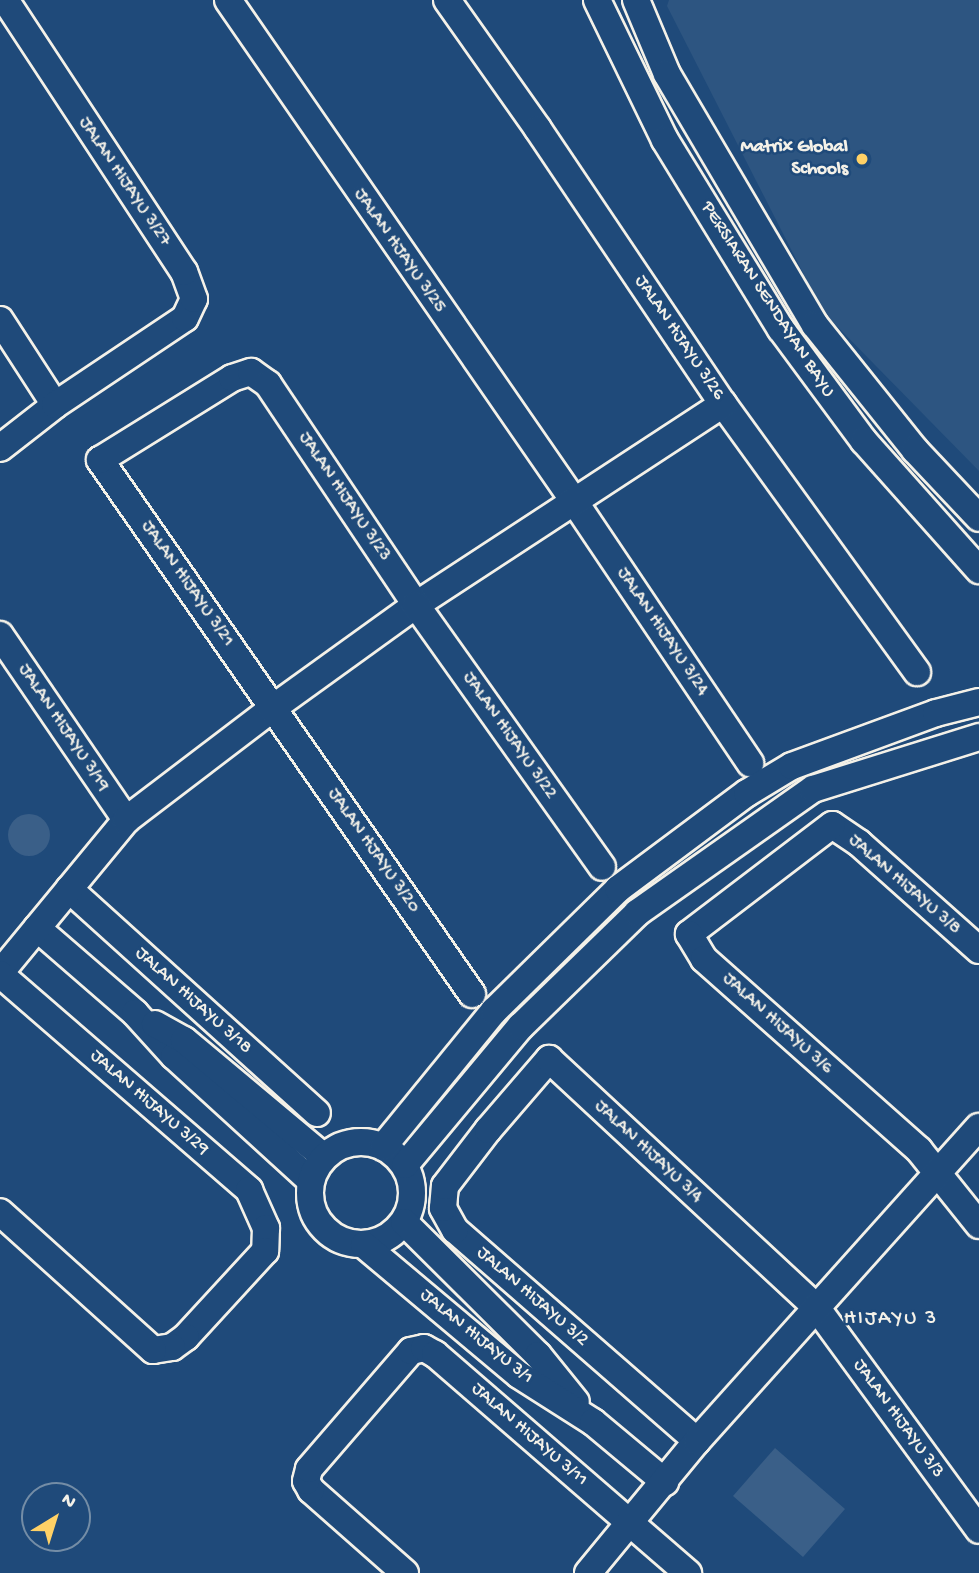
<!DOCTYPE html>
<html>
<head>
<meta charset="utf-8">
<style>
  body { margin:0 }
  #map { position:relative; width:979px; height:1573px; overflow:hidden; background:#1f4a7a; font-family:"Gochi Hand",sans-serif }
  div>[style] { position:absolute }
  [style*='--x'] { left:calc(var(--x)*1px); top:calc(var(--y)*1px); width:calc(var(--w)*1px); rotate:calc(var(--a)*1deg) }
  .built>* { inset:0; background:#2d5581 }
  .green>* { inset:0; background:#3a5f88 }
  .round { border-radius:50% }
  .roads { filter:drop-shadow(2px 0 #f4f1e8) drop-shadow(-2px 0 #f4f1e8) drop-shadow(0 2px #f4f1e8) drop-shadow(0 -2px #f4f1e8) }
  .minor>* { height:26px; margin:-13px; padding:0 13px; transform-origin:13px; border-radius:13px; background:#1f4a7a }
  .minor>.ring { margin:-13px; padding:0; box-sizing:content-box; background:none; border:26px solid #1f4a7a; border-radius:50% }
  .dots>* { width:19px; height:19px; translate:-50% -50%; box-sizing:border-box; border:4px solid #1f4a7a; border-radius:50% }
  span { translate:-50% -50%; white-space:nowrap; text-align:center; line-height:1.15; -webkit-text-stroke:5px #1f4a7a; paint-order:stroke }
  .poi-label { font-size:19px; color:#f4f1e8; font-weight:700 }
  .right { translate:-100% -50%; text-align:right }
  .street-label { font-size:19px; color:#f4f1e8 }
  .neighbourhood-label { font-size:21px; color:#f4f1e8; letter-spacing:2px }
  .north { position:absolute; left:21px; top:1482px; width:70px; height:70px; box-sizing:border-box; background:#1f4a7a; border:2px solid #748da6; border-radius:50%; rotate:38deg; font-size:19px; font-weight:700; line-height:28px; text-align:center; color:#f4f1e8 }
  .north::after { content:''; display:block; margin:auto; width:24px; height:32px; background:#ffd166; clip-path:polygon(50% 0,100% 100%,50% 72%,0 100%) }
</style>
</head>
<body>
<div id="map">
  <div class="built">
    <div style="clip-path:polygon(669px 0,979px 0,979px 471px,823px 312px,667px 6px)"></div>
  </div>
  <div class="green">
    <div class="round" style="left:8px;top:814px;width:42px;height:42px"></div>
    <div style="clip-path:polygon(775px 1448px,845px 1509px,803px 1557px,733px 1496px)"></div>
  </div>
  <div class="roads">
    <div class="minor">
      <div style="--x:228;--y:0;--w:609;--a:55.37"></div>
      <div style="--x:574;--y:501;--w:316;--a:56.1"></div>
      <div style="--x:447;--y:0;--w:158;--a:54.8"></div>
      <div style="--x:538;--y:129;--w:331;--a:56.1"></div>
      <div style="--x:723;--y:404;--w:331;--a:54.1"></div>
      <div style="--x:597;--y:0;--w:156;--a:64.1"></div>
      <div style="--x:665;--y:140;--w:222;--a:58.5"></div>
      <div style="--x:781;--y:329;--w:139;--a:53.5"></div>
      <div style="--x:864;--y:441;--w:173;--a:48.3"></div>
      <div style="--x:636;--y:0;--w:80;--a:67.3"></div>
      <div style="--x:667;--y:74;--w:291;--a:59.5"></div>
      <div style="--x:815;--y:325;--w:160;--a:51.3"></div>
      <div style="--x:915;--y:450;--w:93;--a:46.7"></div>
      <div style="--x:0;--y:320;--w:101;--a:57.1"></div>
      <div style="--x:0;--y:448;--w:70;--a:-38"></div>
      <div style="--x:55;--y:405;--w:156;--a:-33.8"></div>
      <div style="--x:185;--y:318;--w:21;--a:-65"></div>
      <div style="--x:194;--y:299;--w:29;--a:-110"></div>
      <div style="--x:184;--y:272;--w:326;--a:-123.3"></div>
      <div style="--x:0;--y:635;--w:224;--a:55.7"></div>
      <div style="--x:69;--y:889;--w:334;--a:42.1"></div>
      <div style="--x:37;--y:928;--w:130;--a:40.9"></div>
      <div style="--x:135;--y:1013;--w:58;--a:47.8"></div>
      <div style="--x:174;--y:1056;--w:185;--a:42.4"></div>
      <div style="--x:979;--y:950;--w:161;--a:-138.3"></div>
      <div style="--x:859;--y:843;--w:32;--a:-146"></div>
      <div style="--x:832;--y:825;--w:180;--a:142.7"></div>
      <div style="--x:689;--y:934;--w:29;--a:59"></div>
      <div style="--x:704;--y:959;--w:288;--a:41.6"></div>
      <div style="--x:919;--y:1150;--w:96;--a:51.3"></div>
      <div style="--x:0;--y:973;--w:198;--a:-50.5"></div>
      <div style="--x:126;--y:820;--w:185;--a:-37.3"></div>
      <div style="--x:273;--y:708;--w:176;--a:-35.8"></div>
      <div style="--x:416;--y:605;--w:367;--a:-33.2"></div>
      <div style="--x:0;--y:974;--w:330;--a:40.9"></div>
      <div style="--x:249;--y:1190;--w:42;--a:65.9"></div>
      <div style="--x:266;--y:1228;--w:23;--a:92"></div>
      <div style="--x:265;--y:1251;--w:117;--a:132.6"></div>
      <div style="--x:186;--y:1337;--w:17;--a:144"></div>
      <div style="--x:172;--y:1347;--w:19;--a:171"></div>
      <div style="--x:153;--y:1350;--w:206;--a:-138"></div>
      <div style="--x:472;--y:994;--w:651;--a:-124.86"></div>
      <div style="--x:100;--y:460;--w:155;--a:-31.8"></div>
      <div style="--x:232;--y:378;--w:20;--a:-18"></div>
      <div style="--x:251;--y:372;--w:21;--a:35"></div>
      <div style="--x:268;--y:384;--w:266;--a:56.2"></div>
      <div style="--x:416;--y:605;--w:321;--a:54.6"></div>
      <div style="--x:155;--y:1024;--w:33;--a:29"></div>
      <div style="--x:184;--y:1040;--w:182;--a:39.9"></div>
      <div class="ring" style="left:310px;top:1142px;width:76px;height:76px"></div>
      <div style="--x:383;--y:1147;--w:176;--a:-50.8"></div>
      <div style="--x:494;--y:1011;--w:174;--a:-44.5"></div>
      <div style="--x:618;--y:889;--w:161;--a:-36.7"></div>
      <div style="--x:747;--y:793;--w:52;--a:-31"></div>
      <div style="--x:792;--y:766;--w:153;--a:-20.2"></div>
      <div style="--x:936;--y:713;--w:44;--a:-14.3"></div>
      <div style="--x:405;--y:1165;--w:181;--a:-50.2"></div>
      <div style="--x:521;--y:1026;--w:162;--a:-44.2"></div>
      <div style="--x:637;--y:913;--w:215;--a:-35.2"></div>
      <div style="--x:813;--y:789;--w:174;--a:-17.4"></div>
      <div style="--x:404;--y:1222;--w:189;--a:44.8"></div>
      <div style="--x:538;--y:1355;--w:60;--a:51"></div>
      <div style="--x:364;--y:1245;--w:202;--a:40"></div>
      <div style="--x:519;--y:1375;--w:88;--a:32.4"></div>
      <div style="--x:593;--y:1422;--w:94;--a:39.8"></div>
      <div style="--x:697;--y:1441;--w:321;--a:-138.9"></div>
      <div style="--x:455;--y:1230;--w:25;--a:-119"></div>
      <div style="--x:443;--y:1208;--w:22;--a:-85"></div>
      <div style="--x:445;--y:1186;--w:71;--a:-52.5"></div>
      <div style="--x:488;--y:1130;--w:94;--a:-49.3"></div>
      <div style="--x:549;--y:1059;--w:364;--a:42.9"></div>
      <div style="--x:816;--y:1307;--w:276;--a:53.8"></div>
      <div style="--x:405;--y:1573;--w:125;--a:-138.6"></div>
      <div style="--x:311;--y:1490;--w:10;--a:-119"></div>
      <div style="--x:306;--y:1481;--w:12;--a:-76"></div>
      <div style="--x:309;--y:1469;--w:156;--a:-49.2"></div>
      <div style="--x:411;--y:1351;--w:13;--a:-13"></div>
      <div style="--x:424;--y:1348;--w:13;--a:29"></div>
      <div style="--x:435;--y:1354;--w:335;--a:40.9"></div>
      <div style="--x:588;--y:1573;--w:171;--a:-50.5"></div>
      <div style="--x:697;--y:1441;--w:422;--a:-48.1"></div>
    </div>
  </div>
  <div class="dots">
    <div style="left:862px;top:159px;background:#ffd166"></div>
  </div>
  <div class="poi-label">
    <span class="right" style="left:848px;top:159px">Matrix Global<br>Schools</span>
  </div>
  <div class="street-label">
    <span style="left:124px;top:182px;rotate:56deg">JALAN HIJAYU 3/27</span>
    <span style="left:399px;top:251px;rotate:55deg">JALAN HJAYU 3/25</span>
    <span style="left:767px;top:300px;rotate:57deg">PERSIARAN SENDAYAN BAYU</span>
    <span style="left:679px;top:338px;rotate:56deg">JALAN HJAYU 3/26</span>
    <span style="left:344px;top:497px;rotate:56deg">JALAN HIJAYU 3/23</span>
    <span style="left:187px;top:584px;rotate:55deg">JALAN HIJAYU 3/21</span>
    <span style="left:662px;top:632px;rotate:56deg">JALAN HIJAYU 3/24</span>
    <span style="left:63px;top:728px;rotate:56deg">JALAN HIJAYU 3/19</span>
    <span style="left:509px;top:736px;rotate:55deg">JALAN HIJAYU 3/22</span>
    <span style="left:373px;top:851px;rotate:55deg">JALAN HJAYU 3/20</span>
    <span style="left:904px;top:885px;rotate:41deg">JALAN HIJAYU 3/8</span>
    <span style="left:193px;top:1001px;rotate:42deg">JALAN HIJAYU 3/18</span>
    <span style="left:777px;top:1024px;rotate:42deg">JALAN HIJAYU 3/6</span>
    <span style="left:149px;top:1103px;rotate:41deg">JALAN HIJAYU 3/29</span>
    <span style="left:648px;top:1152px;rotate:43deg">JALAN HIJAYU 3/4</span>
    <span style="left:532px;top:1297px;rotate:41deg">JALAN HIJAYU 3/2</span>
    <span style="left:476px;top:1337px;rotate:39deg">JALAN HIJAYU 3/1</span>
    <span style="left:898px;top:1419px;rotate:54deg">JALAN HIJAYU 3/3</span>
    <span style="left:529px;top:1435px;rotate:41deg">JALAN HIJAYU 3/11</span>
  </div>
  <div class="neighbourhood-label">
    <span style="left:891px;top:1320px">HIJAYU 3</span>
  </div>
  <div class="north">N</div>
</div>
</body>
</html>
